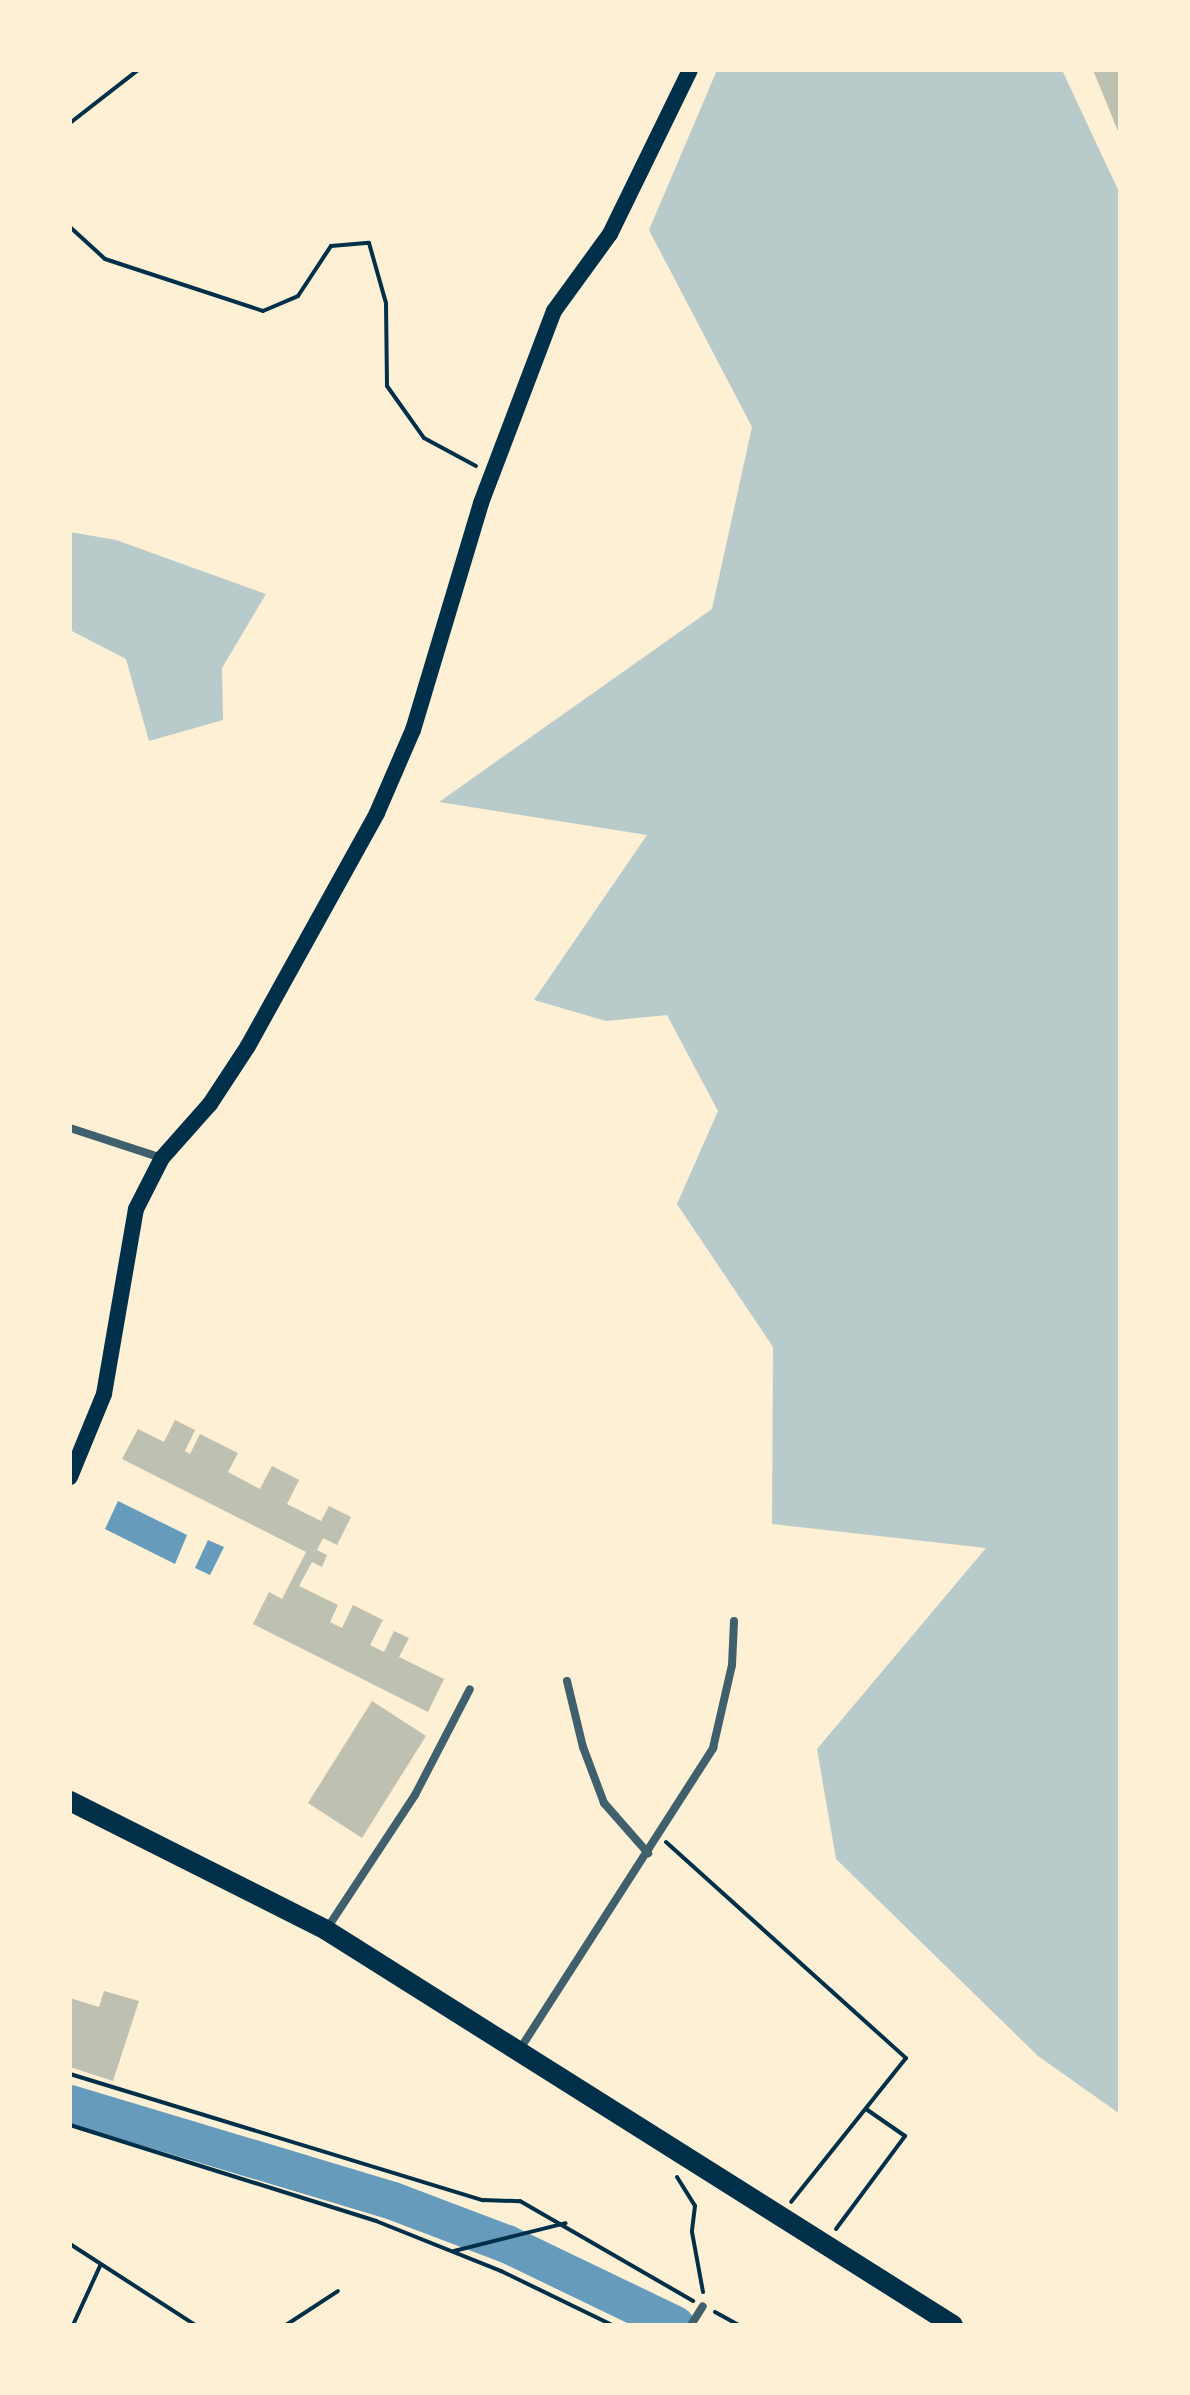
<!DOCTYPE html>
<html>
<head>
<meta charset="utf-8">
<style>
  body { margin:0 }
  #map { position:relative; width:1190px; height:2395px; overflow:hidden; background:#fdf0d5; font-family:Georgia,serif }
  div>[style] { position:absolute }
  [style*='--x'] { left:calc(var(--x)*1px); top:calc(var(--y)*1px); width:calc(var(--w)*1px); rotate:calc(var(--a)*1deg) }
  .green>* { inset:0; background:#b9caca }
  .water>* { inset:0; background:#669bbc }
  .river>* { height:38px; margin:-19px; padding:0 19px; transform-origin:19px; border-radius:19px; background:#669bbc }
  .building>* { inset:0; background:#bec0b2 }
  .path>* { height:4px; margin:-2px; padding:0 2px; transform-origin:2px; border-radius:2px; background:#003049 }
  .minor>* { height:8px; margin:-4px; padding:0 4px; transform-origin:4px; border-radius:4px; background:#3f606c }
  .secondary>* { height:16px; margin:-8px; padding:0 8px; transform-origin:8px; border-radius:8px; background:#003049 }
  .trunk>* { height:20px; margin:-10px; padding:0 10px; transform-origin:10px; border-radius:10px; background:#003049 }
  span { translate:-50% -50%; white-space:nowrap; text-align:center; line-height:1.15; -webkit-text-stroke:6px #fdf0d5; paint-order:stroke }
  .frame { position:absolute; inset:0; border:72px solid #fdf0d5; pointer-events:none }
</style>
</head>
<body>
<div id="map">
  <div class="green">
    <div style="clip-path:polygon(717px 70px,1062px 70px,1120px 194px,1120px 2114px,1038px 2056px,836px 1859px,817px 1749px,986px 1548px,772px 1524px,773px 1347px,677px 1204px,718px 1111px,667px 1015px,606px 1021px,534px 1000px,647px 835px,439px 802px,712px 609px,752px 427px,649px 230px)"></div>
    <div style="clip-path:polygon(70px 532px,116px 540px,266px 594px,222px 668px,223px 720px,149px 741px,126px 659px,70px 630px)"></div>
  </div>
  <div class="water">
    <div style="clip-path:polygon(118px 1501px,187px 1535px,175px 1564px,105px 1529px)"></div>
    <div style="clip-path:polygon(208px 1540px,224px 1547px,210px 1575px,195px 1568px)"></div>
  </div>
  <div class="river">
    <div style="--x:70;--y:2104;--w:337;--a:16.7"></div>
    <div style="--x:393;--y:2201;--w:122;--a:20.7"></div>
    <div style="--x:507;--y:2244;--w:187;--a:25.7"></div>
  </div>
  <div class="building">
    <div style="clip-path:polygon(1093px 70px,1120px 70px,1120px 136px)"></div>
    <div style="clip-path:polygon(175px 1420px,195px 1430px,185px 1451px,190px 1454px,200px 1434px,238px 1453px,228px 1472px,260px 1489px,272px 1466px,299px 1480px,287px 1504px,321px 1521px,329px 1506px,351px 1517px,337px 1545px,323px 1538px,317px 1550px,327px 1555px,322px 1567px,312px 1562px,299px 1586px,338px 1605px,330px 1622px,342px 1628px,353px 1605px,383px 1620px,370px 1645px,384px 1652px,394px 1631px,409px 1638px,399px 1657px,444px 1679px,428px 1712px,253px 1624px,269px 1592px,282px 1599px,306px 1552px,122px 1459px,138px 1429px,164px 1442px)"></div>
    <div style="clip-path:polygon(372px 1701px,426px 1736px,362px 1838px,308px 1803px)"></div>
    <div style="clip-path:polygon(104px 1991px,139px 2001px,113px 2081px,70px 2067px,70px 1998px,99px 2007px)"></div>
  </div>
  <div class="path">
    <div style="--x:70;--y:123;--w:86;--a:-37.9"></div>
    <div style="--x:70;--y:227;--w:47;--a:42.4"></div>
    <div style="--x:105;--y:259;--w:166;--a:18.2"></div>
    <div style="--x:263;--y:311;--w:38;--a:-23"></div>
    <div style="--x:298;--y:296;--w:60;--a:-56.6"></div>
    <div style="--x:331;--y:246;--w:38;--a:-5"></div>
    <div style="--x:369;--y:243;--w:62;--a:74.2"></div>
    <div style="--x:386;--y:303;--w:83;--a:89.3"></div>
    <div style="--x:387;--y:386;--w:64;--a:54.6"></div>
    <div style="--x:424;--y:438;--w:59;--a:28.3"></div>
    <div style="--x:666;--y:1842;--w:323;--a:42"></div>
    <div style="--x:906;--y:2058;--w:184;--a:128.6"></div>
    <div style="--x:70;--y:2074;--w:432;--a:17"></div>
    <div style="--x:483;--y:2200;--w:37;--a:2"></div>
    <div style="--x:520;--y:2201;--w:200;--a:30"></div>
    <div style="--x:70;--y:2125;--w:321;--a:17.4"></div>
    <div style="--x:376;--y:2221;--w:135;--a:21.8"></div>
    <div style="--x:501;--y:2271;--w:123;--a:25.9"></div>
    <div style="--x:677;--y:2177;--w:34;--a:58"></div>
    <div style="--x:695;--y:2206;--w:26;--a:97"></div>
    <div style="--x:692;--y:2232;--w:61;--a:79.6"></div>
    <div style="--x:836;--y:2229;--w:116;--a:-53.4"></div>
    <div style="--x:905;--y:2136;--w:47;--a:-145.3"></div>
    <div style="--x:70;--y:2244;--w:149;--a:32.9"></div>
    <div style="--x:454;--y:2251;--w:115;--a:-14"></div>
    <div style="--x:715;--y:2312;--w:26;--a:29"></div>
    <div style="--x:73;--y:2325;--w:65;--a:-65.4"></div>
    <div style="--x:286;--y:2325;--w:62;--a:-33.2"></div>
  </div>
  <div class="minor">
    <div style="--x:70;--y:1128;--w:97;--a:18.1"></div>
    <div style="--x:567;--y:1681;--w:68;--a:76.4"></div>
    <div style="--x:583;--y:1747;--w:60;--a:69.4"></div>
    <div style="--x:604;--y:1803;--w:67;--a:48.7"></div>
    <div style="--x:326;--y:1930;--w:162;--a:-56.6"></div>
    <div style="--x:415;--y:1795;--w:119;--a:-62.6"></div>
    <div style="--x:520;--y:2049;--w:358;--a:-57.3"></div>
    <div style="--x:713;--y:1748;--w:85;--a:-77.1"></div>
    <div style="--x:732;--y:1665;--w:44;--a:-87.4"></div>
    <div style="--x:691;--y:2325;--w:22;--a:-58"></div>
  </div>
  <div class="secondary">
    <div style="--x:70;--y:1477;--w:90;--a:-67.7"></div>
    <div style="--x:104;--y:1394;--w:188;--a:-80.2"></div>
    <div style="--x:136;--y:1209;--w:57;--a:-63"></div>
    <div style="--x:162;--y:1158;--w:72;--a:-48.4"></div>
    <div style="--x:210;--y:1104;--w:69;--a:-56.8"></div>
    <div style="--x:248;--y:1046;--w:266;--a:-61"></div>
    <div style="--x:377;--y:813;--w:90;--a:-66.6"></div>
    <div style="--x:413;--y:730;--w:237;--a:-73.3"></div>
    <div style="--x:481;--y:503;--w:205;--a:-69.2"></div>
    <div style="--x:554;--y:311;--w:95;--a:-54"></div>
    <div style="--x:610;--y:234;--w:182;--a:-64"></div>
  </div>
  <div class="trunk">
    <div style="--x:70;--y:1801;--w:287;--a:26.7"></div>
    <div style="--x:326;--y:1930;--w:741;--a:32.21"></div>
  </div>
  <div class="frame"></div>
</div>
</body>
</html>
